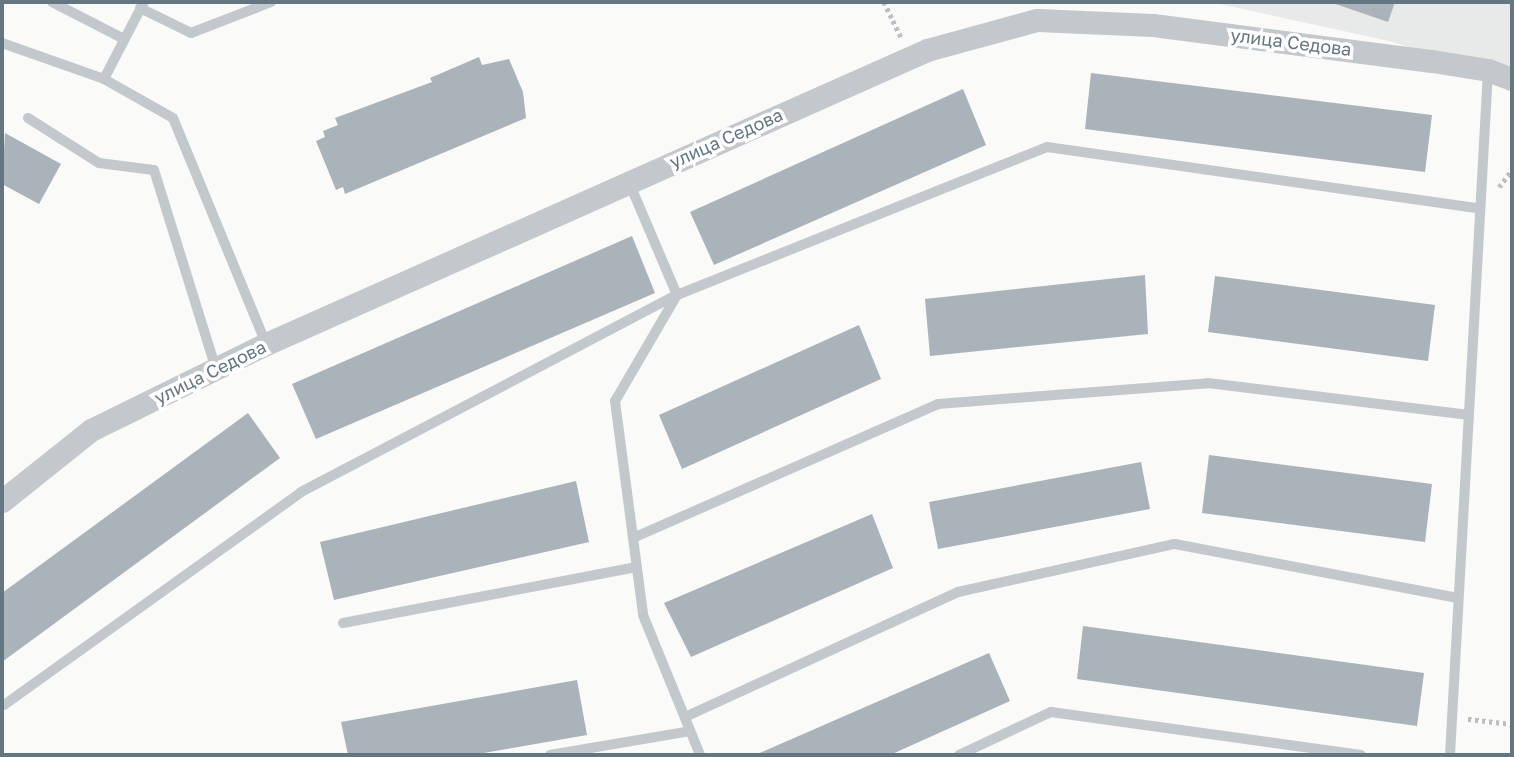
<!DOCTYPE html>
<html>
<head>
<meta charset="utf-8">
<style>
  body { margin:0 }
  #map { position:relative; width:1514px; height:757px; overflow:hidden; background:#fafaf8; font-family:"Golos Text",sans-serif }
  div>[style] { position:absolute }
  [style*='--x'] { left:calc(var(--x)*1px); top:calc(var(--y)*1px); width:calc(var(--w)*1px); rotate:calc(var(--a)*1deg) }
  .built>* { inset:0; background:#e8e9e9 }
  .building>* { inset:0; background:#aab3b9 }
  .path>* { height:4.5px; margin-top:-2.25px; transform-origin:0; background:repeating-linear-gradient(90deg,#bbbfc2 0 3.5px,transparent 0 7px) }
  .lane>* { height:10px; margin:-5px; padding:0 5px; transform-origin:5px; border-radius:5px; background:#c3c8cc }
  .street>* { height:23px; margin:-11.5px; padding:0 11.5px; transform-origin:11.5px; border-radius:11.5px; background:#c3c8cc }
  span { translate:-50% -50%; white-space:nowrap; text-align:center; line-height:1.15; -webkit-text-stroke:7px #fff; paint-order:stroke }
  .street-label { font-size:18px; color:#657683 }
  .frame { position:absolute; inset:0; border:4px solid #657683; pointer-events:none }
</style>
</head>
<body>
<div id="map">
  <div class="built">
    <div style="clip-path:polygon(1211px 2px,1512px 2px,1512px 79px,1389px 41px)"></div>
  </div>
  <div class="building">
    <div style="clip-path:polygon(1330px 2px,1395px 2px,1388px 22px)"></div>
    <div style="clip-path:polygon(479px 57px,482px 65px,509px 59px,523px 92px,526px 118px,345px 194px,343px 187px,336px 190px,316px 141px,325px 137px,323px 131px,338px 125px,335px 118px,432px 82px,430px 78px)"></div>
    <div style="clip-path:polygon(1091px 73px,1432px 115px,1425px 172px,1085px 129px)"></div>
    <div style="clip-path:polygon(963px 89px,986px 145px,714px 265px,690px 212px)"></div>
    <div style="clip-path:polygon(5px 133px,61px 164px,39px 204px,2px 184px)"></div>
    <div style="clip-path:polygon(632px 236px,655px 293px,316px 439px,292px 384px)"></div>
    <div style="clip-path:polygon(1145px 275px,1148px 334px,930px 356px,925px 299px)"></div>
    <div style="clip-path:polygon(1215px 276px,1435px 305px,1428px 361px,1208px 332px)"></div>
    <div style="clip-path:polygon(859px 325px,881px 379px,682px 469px,659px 415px)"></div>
    <div style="clip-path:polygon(248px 413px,280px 458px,2px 662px,2px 593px)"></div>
    <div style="clip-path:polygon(1209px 455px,1432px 484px,1425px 542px,1202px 513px)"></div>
    <div style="clip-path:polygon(1141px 462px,1150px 509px,938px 549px,929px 502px)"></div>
    <div style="clip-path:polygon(576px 481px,589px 542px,334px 600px,320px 542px)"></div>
    <div style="clip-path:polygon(872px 514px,893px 568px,691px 657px,664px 603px)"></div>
    <div style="clip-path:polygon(1083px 626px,1424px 673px,1417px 726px,1077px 679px)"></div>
    <div style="clip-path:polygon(989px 653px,1010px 701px,890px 755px,755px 755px)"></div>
    <div style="clip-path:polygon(577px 680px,587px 735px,472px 755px,348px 755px,341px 722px)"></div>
  </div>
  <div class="path">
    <div style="--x:884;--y:2;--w:41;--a:64.1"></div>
    <div style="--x:1499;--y:187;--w:21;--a:-53"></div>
    <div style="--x:1468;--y:719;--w:44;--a:6.5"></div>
  </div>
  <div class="lane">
    <div style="--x:52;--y:2;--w:81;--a:27.2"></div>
    <div style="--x:144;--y:2;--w:87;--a:117.5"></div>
    <div style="--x:104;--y:79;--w:79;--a:29.5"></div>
    <div style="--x:173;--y:118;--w:244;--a:67.6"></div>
    <div style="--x:140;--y:8;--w:57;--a:26.1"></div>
    <div style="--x:191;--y:33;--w:86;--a:-21.2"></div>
    <div style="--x:2;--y:43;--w:108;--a:19.4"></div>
    <div style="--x:28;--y:118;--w:84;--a:32.4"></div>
    <div style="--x:99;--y:163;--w:55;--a:7.3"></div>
    <div style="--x:154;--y:170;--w:208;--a:72.7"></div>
    <div style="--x:628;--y:180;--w:125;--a:66.9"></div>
    <div style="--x:677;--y:295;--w:123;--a:120.3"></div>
    <div style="--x:615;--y:401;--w:216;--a:82.5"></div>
    <div style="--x:643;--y:615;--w:151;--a:67.8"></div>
    <div style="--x:633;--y:538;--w:333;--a:-23.7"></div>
    <div style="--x:938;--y:404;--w:271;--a:-4.4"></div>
    <div style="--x:1208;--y:383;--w:263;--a:7"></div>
    <div style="--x:343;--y:623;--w:299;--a:-10.8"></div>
    <div style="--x:4;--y:705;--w:365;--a:-35.6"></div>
    <div style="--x:301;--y:492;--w:424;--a:-27.7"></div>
    <div style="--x:677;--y:295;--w:399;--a:-21.8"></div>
    <div style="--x:1047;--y:147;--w:437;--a:8.1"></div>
    <div style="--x:685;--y:717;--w:300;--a:-24.6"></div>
    <div style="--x:958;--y:592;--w:222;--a:-12.5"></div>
    <div style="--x:1175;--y:544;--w:288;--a:10.8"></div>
    <div style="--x:550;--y:755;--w:142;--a:-9.7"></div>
    <div style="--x:959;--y:755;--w:102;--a:-25.1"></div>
    <div style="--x:1051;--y:712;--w:313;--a:7.9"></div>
    <div style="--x:1450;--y:755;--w:686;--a:-86.82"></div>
  </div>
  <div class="street">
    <div style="--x:2;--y:501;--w:114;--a:-38.6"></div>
    <div style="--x:91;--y:430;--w:195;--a:-26.2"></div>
    <div style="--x:266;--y:344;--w:723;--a:-23.98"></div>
    <div style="--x:927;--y:50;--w:114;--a:-15.3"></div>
    <div style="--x:1037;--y:20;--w:116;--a:2.5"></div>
    <div style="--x:1153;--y:25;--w:281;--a:7.4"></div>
    <div style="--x:1432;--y:61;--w:57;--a:9.1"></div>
    <div style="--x:1488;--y:70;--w:26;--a:21"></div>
  </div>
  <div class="street-label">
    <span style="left:1291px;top:42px;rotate:7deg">улица Седова</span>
    <span style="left:726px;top:138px;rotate:-24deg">улица Седова</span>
    <span style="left:210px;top:372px;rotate:-26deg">улица Седова</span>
  </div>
  <div class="frame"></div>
</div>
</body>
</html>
